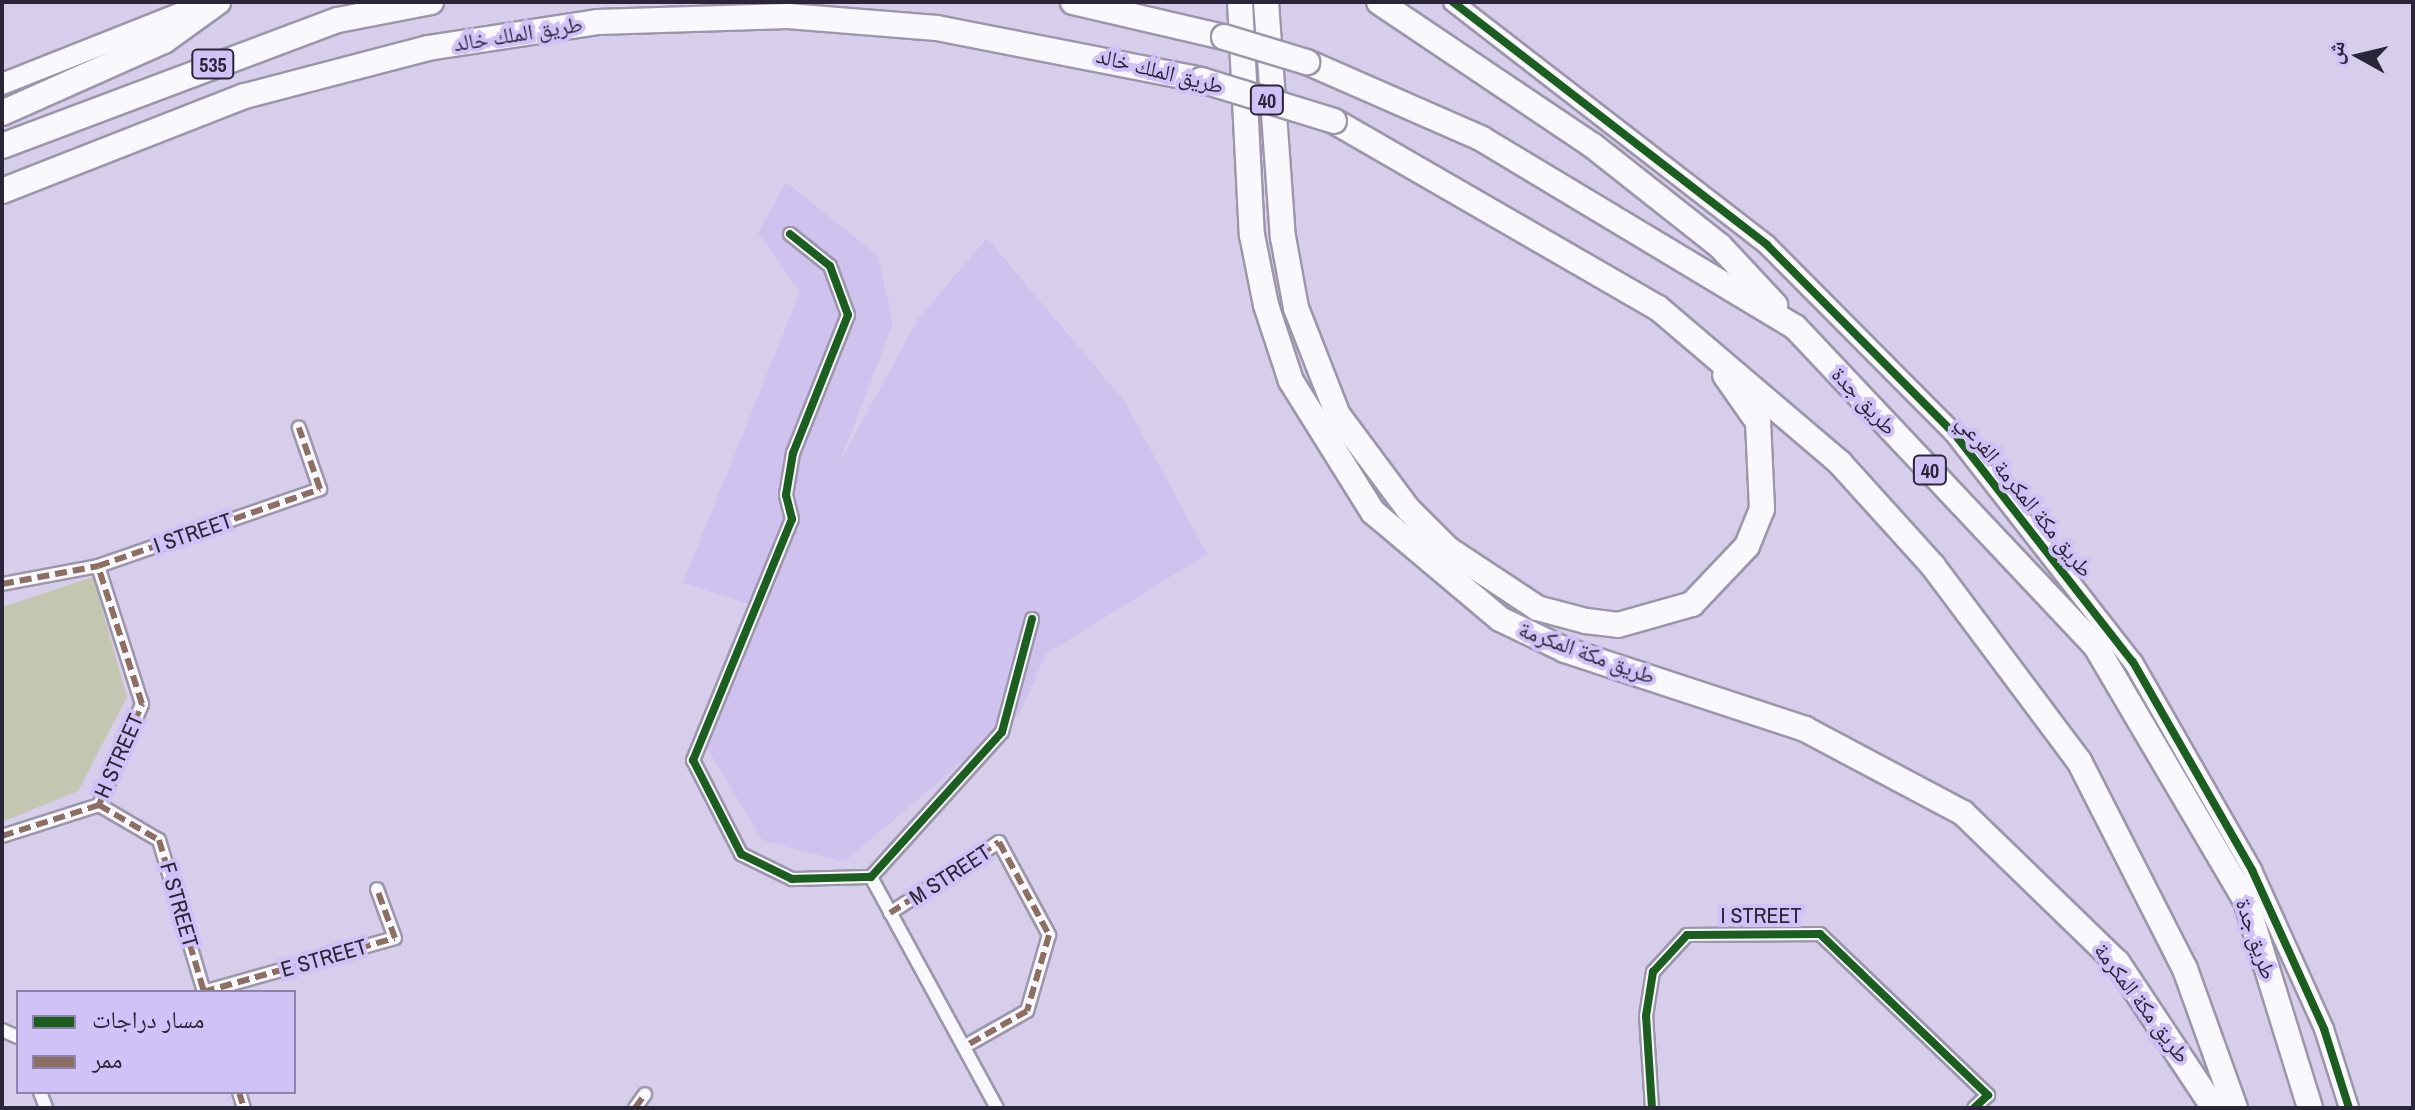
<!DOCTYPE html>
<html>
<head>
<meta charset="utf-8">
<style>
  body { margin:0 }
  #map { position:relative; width:2415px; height:1110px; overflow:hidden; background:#d6ceea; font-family:"Archivo Narrow","Noto Naskh Arabic",sans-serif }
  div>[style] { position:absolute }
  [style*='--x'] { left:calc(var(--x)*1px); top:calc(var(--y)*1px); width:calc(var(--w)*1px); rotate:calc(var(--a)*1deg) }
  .built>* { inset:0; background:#cfc2ef }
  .green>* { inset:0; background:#c3c6b1 }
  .roads { filter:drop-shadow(2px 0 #9c96ab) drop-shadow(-2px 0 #9c96ab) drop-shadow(0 2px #9c96ab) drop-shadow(0 -2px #9c96ab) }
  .street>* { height:12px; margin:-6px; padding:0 6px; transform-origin:6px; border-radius:6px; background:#f9f8fc }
  .secondary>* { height:18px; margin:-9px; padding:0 9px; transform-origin:9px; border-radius:9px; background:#f9f8fc }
  .primary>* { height:20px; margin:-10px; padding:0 10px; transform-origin:10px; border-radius:10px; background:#f9f8fc }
  .highway>* { height:24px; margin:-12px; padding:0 12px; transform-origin:12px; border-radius:12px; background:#f9f8fc }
  .bridges { filter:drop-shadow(2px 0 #9c96ab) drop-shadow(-2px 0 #9c96ab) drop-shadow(0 2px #9c96ab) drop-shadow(0 -2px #9c96ab) }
  .highway-bridge>* { height:24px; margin:-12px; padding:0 12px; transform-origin:12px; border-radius:12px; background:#f9f8fc }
  .quiet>* { height:6px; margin-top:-3px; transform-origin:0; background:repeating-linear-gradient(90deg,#8d6e63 0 12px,transparent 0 18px) }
  .cycleway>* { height:8px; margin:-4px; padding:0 4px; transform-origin:4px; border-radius:4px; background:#1b5e20 }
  span { translate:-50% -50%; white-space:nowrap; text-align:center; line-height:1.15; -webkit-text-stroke:8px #d0c2f6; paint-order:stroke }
  .shield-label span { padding:2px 6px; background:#d0c2f6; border:2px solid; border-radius:6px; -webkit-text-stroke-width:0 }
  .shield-label { font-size:20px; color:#2a2538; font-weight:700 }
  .street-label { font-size:22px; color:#2a2538 }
  .frame { position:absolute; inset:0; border:4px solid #2a2538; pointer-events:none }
  .legend { position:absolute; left:16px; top:990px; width:280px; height:104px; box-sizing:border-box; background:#d0c2f6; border:2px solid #8e83aa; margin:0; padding:10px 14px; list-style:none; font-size:24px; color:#2a2538 }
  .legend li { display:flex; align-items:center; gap:16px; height:40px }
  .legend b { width:40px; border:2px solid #8e83aa }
  .north { position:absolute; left:2319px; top:16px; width:80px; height:80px; -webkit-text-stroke:6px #d0c2f6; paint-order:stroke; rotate:278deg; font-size:22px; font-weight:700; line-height:32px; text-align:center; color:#2a2538 }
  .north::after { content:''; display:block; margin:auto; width:28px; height:36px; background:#2a2538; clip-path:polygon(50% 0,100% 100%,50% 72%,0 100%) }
</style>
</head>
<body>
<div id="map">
  <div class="built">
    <div style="clip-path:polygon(786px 182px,878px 256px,893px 324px,839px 464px,918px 319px,987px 238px,1125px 402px,1207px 554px,1046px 654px,1020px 713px,844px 862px,762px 840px,707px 748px,765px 609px,683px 583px,800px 292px,758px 233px)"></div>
  </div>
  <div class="green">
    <div style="clip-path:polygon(93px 577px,127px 697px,78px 791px,2px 822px,2px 607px)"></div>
  </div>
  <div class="roads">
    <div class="street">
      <div style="--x:790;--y:234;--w:51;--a:38.7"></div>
      <div style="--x:830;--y:266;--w:52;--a:69.8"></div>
      <div style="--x:848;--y:315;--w:149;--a:111.7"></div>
      <div style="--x:793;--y:453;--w:43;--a:99.5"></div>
      <div style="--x:786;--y:495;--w:25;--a:76"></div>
      <div style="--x:792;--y:519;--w:261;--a:112.3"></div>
      <div style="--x:693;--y:760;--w:106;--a:62.9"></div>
      <div style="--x:741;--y:854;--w:57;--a:26.1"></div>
      <div style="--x:792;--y:879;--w:79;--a:-1.5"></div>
      <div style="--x:871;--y:877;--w:195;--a:-47.9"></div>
      <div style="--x:1002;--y:732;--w:117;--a:-75.1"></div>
      <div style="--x:2;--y:584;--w:98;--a:-10.6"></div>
      <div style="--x:98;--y:566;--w:235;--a:-19.1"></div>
      <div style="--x:320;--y:489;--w:65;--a:-109"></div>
      <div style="--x:99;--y:805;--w:69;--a:30.3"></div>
      <div style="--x:159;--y:840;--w:159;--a:73.5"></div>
      <div style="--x:2;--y:836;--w:102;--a:-17.7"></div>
      <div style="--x:99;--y:805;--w:110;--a:-66.9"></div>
      <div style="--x:142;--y:704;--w:145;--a:-107.7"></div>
      <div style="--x:871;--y:877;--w:263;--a:61.4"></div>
      <div style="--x:890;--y:913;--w:130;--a:-33.1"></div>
      <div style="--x:999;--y:842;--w:106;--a:61.7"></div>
      <div style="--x:1049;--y:935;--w:79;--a:106.1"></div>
      <div style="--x:1027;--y:1011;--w:67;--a:150.4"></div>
      <div style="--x:203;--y:992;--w:199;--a:-15.7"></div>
      <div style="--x:395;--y:938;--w:52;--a:-110.2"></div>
      <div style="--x:2;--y:1030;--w:17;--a:24"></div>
      <div style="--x:40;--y:1092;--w:17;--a:69"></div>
      <div style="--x:239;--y:1092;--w:17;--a:73"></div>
      <div style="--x:635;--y:1108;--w:17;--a:-54"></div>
      <div style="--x:1652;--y:1108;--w:92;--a:-93.7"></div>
      <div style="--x:1646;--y:1016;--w:45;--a:-81"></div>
      <div style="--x:1653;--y:972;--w:50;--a:-47.4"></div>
      <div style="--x:1687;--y:935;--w:133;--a:-0.4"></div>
      <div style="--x:1820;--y:934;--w:233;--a:43.8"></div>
      <div style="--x:1988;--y:1095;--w:19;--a:137"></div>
    </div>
    <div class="secondary">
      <div style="--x:1453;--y:2;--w:397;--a:37.7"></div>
      <div style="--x:1767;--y:245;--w:264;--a:45.2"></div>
      <div style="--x:1953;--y:432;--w:292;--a:52"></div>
      <div style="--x:2133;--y:662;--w:240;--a:60.2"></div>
      <div style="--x:2252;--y:870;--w:175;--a:65.6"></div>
      <div style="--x:2324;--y:1029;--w:83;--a:72.4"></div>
    </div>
    <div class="primary">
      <div style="--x:2;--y:84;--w:223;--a:-21.6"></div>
    </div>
    <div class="highway">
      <div style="--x:1073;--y:2;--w:155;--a:13.1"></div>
      <div style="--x:1240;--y:2;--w:233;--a:87.1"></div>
      <div style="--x:1252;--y:235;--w:71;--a:78.7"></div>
      <div style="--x:1266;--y:305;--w:80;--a:71.8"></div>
      <div style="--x:1291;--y:381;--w:155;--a:58"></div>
      <div style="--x:1373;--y:512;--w:166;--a:40.1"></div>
      <div style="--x:1500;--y:619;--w:72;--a:25.5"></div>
      <div style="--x:1565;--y:650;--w:253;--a:18.2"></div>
      <div style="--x:1805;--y:729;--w:179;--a:28"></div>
      <div style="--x:1963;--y:813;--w:214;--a:44.1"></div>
      <div style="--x:2117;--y:962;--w:175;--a:56.4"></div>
      <div style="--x:1266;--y:2;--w:236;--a:85.9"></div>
      <div style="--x:1283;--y:237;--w:72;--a:79.6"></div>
      <div style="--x:1296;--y:308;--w:115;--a:68.6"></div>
      <div style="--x:1338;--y:415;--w:117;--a:53.3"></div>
      <div style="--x:1408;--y:509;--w:57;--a:45"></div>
      <div style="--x:1448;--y:549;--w:107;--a:33.5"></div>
      <div style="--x:1537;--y:608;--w:51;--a:14.9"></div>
      <div style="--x:1586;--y:621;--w:32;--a:7"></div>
      <div style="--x:1618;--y:625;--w:77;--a:-15.8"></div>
      <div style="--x:1692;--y:604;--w:80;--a:-46.5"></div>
      <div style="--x:1747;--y:546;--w:40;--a:-68"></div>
      <div style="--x:1762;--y:509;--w:87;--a:-92.6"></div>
      <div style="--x:1758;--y:422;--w:57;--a:-125.1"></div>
      <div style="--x:1379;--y:2;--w:257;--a:33.9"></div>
      <div style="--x:1592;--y:145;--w:163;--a:38.3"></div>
      <div style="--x:1720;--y:246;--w:81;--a:47"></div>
      <div style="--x:1307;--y:62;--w:191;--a:23.7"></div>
      <div style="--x:1482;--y:139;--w:365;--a:31"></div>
      <div style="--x:1795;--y:327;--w:437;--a:46.7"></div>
      <div style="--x:2095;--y:645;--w:297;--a:59.5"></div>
      <div style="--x:2246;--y:901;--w:217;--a:72.8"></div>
      <div style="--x:2;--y:113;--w:177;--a:-24"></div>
      <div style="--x:164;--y:41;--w:67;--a:-35.8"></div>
      <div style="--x:1334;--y:121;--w:374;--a:30"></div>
      <div style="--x:1658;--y:308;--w:239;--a:40.4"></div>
      <div style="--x:1840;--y:463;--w:139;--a:47.9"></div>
      <div style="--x:1933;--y:566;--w:244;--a:53.2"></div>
      <div style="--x:2079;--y:761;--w:233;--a:63"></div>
      <div style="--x:2185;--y:969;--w:148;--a:70.2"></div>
      <div style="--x:2;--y:146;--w:359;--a:-20.6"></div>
      <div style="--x:338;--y:20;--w:95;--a:-11"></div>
      <div style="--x:2;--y:191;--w:261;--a:-21.4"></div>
      <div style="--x:245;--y:96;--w:189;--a:-14.7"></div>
      <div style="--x:428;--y:48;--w:171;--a:-8.7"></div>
      <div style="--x:597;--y:22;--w:191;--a:-1.8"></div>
      <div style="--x:788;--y:16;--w:149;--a:4.6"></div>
      <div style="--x:937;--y:28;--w:269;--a:11.1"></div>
    </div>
  </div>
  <div class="bridges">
    <div class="highway-bridge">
      <div style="--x:1224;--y:37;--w:87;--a:16.8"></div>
      <div style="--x:1201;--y:80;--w:139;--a:17.1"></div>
    </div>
  </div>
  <div class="quiet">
    <div style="--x:2;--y:584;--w:98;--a:-10.6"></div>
    <div style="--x:98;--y:566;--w:235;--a:-19.1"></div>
    <div style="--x:320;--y:489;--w:65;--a:-109"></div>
    <div style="--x:99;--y:805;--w:69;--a:30.3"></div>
    <div style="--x:159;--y:840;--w:159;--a:73.5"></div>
    <div style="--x:2;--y:836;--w:102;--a:-17.7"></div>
    <div style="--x:99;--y:805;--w:110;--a:-66.9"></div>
    <div style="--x:142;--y:704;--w:145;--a:-107.7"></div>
    <div style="--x:890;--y:913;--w:130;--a:-33.1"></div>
    <div style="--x:999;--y:842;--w:106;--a:61.7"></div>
    <div style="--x:1049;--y:935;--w:79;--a:106.1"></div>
    <div style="--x:1027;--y:1011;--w:67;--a:150.4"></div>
    <div style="--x:203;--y:992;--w:199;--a:-15.7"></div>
    <div style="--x:395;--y:938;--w:52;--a:-110.2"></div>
    <div style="--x:239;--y:1092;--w:17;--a:73"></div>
    <div style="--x:635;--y:1108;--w:17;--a:-54"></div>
  </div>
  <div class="cycleway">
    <div style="--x:1453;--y:2;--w:397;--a:37.7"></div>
    <div style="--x:1767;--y:245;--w:264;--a:45.2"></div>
    <div style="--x:1953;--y:432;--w:292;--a:52"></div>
    <div style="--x:2133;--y:662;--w:240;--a:60.2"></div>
    <div style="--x:2252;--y:870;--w:175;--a:65.6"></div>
    <div style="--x:2324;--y:1029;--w:83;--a:72.4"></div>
    <div style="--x:790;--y:234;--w:51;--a:38.7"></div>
    <div style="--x:830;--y:266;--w:52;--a:69.8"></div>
    <div style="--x:848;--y:315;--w:149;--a:111.7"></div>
    <div style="--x:793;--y:453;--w:43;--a:99.5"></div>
    <div style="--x:786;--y:495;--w:25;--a:76"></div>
    <div style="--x:792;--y:519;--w:261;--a:112.3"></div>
    <div style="--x:693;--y:760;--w:106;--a:62.9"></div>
    <div style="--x:741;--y:854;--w:57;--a:26.1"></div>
    <div style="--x:792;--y:879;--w:79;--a:-1.5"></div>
    <div style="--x:871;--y:877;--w:195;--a:-47.9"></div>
    <div style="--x:1002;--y:732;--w:117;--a:-75.1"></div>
    <div style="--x:1652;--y:1108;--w:92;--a:-93.7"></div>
    <div style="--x:1646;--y:1016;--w:45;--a:-81"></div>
    <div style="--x:1653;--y:972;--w:50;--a:-47.4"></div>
    <div style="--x:1687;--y:935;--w:133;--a:-0.4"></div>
    <div style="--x:1820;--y:934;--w:233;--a:43.8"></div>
    <div style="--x:1988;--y:1095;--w:19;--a:137"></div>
  </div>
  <div class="shield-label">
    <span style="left:213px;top:64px">535</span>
    <span style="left:1267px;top:100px">40</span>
    <span style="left:1930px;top:470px">40</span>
  </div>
  <div class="street-label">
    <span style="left:518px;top:34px;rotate:-9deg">طريق الملك خالد</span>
    <span style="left:1160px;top:71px;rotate:14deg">طريق الملك خالد</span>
    <span style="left:1864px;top:401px;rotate:47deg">طريق جدة</span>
    <span style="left:2025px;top:496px;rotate:51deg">طريق مكة المكرمة الفرعي</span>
    <span style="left:193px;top:533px;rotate:-19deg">I STREET</span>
    <span style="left:1587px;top:653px;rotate:20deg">طريق مكة المكرمة</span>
    <span style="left:119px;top:756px;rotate:-66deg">H STREET</span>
    <span style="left:950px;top:875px;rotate:-33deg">M STREET</span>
    <span style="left:179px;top:905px;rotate:74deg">F STREET</span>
    <span style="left:1761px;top:916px">I STREET</span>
    <span style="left:2256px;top:939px;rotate:71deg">طريق جدة</span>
    <span style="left:324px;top:958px;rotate:-16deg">E STREET</span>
    <span style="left:2142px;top:1003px;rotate:53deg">طريق مكة المكرمة</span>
  </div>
  <div class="frame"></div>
  <ul class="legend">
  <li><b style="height:10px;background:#1b5e20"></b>مسار دراجات</li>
  <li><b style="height:10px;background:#8d6e63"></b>ممر</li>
  </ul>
  <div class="north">ش</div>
</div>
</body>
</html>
